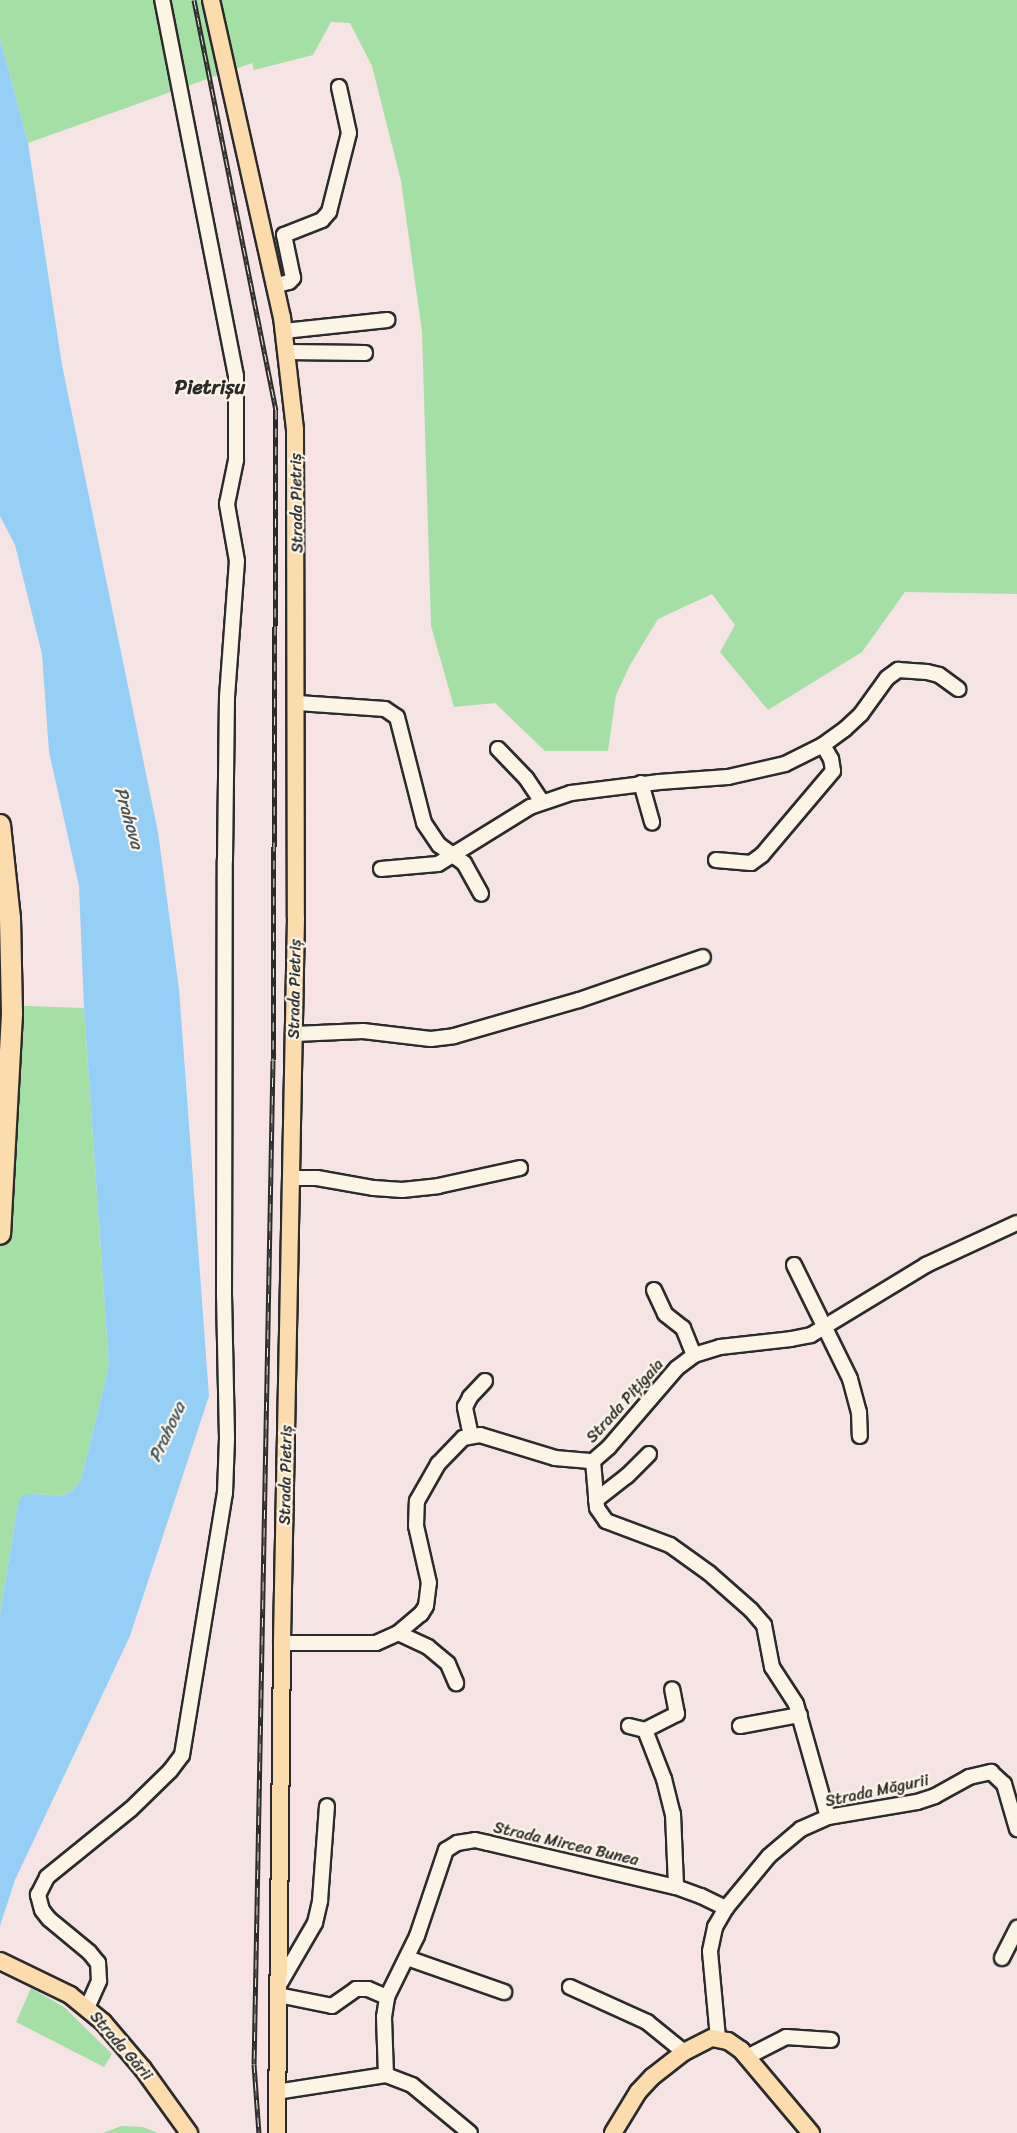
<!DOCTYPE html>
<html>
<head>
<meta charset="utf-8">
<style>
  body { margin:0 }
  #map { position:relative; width:1017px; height:2133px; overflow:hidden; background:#f6e4e5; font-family:Sriracha,sans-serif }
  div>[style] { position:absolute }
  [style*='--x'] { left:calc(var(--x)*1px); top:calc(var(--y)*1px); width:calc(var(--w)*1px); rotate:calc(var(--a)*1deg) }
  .green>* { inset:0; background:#a4dfa5 }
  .water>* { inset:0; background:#95cff5 }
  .roads { filter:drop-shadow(2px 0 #2b2b2b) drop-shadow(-2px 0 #2b2b2b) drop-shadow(0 2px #2b2b2b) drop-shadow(0 -2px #2b2b2b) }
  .minor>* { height:14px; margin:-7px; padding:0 7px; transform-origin:7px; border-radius:7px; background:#fcf5e5 }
  .major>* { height:16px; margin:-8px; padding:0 8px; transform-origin:8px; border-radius:8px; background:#fcdcac }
  .highway>* { height:20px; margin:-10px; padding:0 10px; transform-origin:10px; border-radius:10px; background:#fcdcac }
  .rail>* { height:5px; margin-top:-2.5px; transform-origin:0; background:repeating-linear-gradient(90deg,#fcf5e5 0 9px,#2b2b2b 0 18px); box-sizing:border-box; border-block:2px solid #2b2b2b }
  span { translate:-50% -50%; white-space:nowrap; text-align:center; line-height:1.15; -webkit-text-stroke:4.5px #fcf5e5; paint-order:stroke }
  .street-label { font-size:16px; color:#2b2b2b }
  .water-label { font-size:18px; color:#46545e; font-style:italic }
  .quarter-label { font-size:20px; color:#2b2b2b; font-weight:700 }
</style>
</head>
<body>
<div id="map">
  <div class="green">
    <div style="clip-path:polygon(0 0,1017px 0,1017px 594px,905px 592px,862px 652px,768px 710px,720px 652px,735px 625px,712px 594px,658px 619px,630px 665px,616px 695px,608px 751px,545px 751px,495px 703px,454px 707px,431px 626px,422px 332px,401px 181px,372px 66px,350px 23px,331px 22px,313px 55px,254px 70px,252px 63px,28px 143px,0 39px)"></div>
    <div style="clip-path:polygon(0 1005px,84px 1008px,109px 1366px,81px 1480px,72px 1491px,62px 1496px,32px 1494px,18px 1503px,0 1614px)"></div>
    <div style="clip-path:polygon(31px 1988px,64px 2007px,112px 2054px,104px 2067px,16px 2022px)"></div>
    <div style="clip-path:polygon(121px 2126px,143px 2127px,158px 2133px,103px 2133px)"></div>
  </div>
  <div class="water">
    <div style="clip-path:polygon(0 39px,28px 143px,62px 365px,158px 832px,179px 989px,209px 1396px,130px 1636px,15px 1880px,0 1926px,0 1614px,18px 1503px,22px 1496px,32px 1494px,62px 1496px,72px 1491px,81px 1480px,109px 1366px,84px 1008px,79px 886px,49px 752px,42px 654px,15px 545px,0 516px)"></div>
  </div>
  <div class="roads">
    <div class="minor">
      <div style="--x:274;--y:286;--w:16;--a:-15"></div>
      <div style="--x:289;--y:282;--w:6;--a:-45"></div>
      <div style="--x:293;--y:278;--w:44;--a:-101.8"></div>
      <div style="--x:284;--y:235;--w:41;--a:-21.5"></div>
      <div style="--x:322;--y:220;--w:11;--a:-49"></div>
      <div style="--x:329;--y:212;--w:81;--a:-75.8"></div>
      <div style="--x:349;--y:133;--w:47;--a:-102.3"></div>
      <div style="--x:284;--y:331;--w:104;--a:-6.1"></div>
      <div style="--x:287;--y:352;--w:78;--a:0.7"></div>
      <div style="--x:298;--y:703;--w:87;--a:3.9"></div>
      <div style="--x:385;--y:709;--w:14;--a:34"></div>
      <div style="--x:397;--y:717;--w:109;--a:75.7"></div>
      <div style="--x:424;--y:823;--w:27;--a:56"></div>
      <div style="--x:439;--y:845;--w:31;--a:36"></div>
      <div style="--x:464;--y:863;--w:35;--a:61"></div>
      <div style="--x:498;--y:749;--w:40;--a:46"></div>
      <div style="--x:526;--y:778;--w:29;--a:56"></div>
      <div style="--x:641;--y:783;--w:41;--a:74.2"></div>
      <div style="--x:716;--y:860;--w:35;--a:5"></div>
      <div style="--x:751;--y:863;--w:14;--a:-36"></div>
      <div style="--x:762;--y:855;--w:110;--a:-49.8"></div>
      <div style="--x:833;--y:771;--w:12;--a:-99"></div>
      <div style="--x:831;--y:759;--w:16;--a:-120"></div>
      <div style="--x:381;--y:869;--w:57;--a:-5"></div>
      <div style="--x:438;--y:864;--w:108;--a:-31.8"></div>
      <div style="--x:530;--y:807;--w:43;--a:-18.9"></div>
      <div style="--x:571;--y:793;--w:89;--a:-7.1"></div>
      <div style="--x:659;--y:782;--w:69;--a:-4.1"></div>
      <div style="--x:728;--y:777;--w:58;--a:-12.8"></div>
      <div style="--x:785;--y:764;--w:42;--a:-26.6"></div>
      <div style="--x:823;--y:745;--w:27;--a:-36"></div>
      <div style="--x:845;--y:729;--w:22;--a:-43"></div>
      <div style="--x:861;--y:714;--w:44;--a:-54.2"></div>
      <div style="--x:887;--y:678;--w:14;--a:-36"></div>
      <div style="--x:898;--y:670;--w:29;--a:4"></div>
      <div style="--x:927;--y:672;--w:12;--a:14"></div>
      <div style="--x:939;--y:675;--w:24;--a:36"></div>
      <div style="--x:295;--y:1034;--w:68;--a:-2.5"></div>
      <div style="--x:363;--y:1031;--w:68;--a:6.7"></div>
      <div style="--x:431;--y:1039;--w:23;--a:-7"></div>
      <div style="--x:454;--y:1036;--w:130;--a:-16.1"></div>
      <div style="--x:579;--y:1000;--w:131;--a:-19.1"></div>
      <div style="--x:292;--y:1178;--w:25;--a:0"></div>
      <div style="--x:317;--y:1178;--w:58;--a:10"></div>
      <div style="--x:374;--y:1188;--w:28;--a:4"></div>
      <div style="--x:402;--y:1190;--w:36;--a:-6"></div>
      <div style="--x:438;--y:1186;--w:84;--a:-12.4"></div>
      <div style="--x:794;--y:1265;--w:127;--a:63.8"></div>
      <div style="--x:850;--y:1379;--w:34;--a:75"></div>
      <div style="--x:859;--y:1412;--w:24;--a:88"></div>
      <div style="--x:654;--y:1290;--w:26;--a:65"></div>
      <div style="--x:665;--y:1314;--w:23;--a:38"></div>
      <div style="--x:683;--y:1328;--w:29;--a:68"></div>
      <div style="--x:471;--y:1436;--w:30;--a:-102"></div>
      <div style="--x:465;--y:1407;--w:11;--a:-63"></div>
      <div style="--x:470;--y:1397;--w:22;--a:-47"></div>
      <div style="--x:593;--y:1461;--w:47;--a:85.1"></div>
      <div style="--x:597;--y:1508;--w:16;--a:55"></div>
      <div style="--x:606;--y:1521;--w:68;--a:20.6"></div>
      <div style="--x:670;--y:1545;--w:48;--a:35.7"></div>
      <div style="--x:709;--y:1573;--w:56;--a:41.4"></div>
      <div style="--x:751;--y:1610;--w:20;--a:49"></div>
      <div style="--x:764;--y:1625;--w:43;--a:79.2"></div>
      <div style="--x:772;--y:1667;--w:44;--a:57"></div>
      <div style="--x:796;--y:1704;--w:117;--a:74.2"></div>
      <div style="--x:596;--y:1500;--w:39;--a:-38"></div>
      <div style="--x:627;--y:1476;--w:31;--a:-45"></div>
      <div style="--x:398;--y:1633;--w:33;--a:25"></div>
      <div style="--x:428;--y:1647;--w:26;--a:40"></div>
      <div style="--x:448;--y:1664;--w:21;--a:67"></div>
      <div style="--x:282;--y:1643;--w:94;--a:0"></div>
      <div style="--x:376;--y:1643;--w:24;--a:-24"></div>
      <div style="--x:398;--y:1633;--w:30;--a:-40"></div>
      <div style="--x:421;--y:1614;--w:9;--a:-58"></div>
      <div style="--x:426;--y:1606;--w:23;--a:-83"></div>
      <div style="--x:429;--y:1583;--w:58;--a:-102.8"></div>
      <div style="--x:416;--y:1526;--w:25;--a:-88"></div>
      <div style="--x:417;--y:1501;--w:43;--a:-60.4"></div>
      <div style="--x:438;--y:1464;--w:36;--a:-46"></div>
      <div style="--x:463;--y:1438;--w:17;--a:-10"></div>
      <div style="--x:480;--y:1435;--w:78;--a:17"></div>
      <div style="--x:555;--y:1458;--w:38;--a:5"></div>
      <div style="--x:593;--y:1461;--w:21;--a:-41"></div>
      <div style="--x:609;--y:1447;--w:104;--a:-49.3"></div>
      <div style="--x:677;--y:1368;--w:21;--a:-37"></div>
      <div style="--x:694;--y:1355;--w:27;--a:-17"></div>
      <div style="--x:720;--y:1347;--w:71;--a:-6.4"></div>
      <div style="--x:791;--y:1339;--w:20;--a:-11"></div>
      <div style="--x:811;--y:1335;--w:135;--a:-31.3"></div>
      <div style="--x:926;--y:1265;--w:100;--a:-24.8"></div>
      <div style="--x:629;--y:1726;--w:16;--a:14"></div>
      <div style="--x:645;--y:1730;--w:36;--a:-27"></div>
      <div style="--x:677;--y:1714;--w:25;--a:-101"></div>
      <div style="--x:740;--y:1726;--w:61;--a:-10.4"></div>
      <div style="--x:645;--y:1730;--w:53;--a:68.8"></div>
      <div style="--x:664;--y:1779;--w:36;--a:76"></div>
      <div style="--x:673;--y:1814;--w:73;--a:87.6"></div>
      <div style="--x:407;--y:1958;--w:103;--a:19.3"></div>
      <div style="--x:1002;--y:1958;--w:34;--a:-63"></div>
      <div style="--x:279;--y:1985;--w:72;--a:-59.9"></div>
      <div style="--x:315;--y:1923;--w:23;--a:-77"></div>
      <div style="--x:320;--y:1901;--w:95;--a:-85.8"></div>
      <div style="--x:570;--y:1987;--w:85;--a:24.4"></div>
      <div style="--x:647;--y:2022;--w:48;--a:39"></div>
      <div style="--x:278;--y:1995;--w:55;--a:11.5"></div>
      <div style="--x:332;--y:2006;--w:29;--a:-35"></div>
      <div style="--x:356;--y:1989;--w:12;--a:0"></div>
      <div style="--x:368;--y:1989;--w:21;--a:23"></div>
      <div style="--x:87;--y:2008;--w:30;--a:-66"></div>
      <div style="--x:99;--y:1981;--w:18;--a:-93"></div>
      <div style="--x:98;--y:1963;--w:14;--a:-129"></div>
      <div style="--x:89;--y:1952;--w:52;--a:-140.5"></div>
      <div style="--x:49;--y:1919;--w:11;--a:-128"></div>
      <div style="--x:42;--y:1910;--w:16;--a:-105"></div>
      <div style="--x:38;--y:1895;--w:20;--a:-63"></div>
      <div style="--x:47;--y:1877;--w:108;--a:-39"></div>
      <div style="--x:131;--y:1809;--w:54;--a:-44.3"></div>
      <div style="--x:170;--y:1771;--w:20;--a:-53"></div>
      <div style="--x:182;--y:1755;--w:266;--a:-80.7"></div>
      <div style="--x:225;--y:1493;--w:55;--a:-87.9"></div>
      <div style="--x:227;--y:1438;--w:142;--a:-91.2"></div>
      <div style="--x:224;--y:1296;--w:436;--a:-89.9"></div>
      <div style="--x:225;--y:860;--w:163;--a:-89.3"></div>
      <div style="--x:227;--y:697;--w:136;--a:-85.8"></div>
      <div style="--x:237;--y:561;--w:58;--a:-100"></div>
      <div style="--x:227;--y:504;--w:45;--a:-78.4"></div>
      <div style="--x:236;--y:460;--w:84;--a:-90"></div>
      <div style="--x:236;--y:376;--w:383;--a:-101.1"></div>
      <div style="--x:718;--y:2038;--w:87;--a:-95.3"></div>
      <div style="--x:710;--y:1951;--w:25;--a:-78"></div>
      <div style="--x:715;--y:1927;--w:22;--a:-60"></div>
      <div style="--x:726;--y:1908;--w:67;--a:-50.4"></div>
      <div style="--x:769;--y:1856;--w:42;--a:-40.2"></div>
      <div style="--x:801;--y:1829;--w:30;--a:-24"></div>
      <div style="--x:828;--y:1817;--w:90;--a:-9.6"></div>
      <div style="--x:917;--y:1802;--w:19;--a:-18"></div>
      <div style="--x:935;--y:1796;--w:39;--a:-29"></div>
      <div style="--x:969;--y:1777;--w:23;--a:-13"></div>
      <div style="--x:991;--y:1772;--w:18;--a:43"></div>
      <div style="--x:1004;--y:1784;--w:47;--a:73.9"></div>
      <div style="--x:747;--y:2057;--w:44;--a:-27.1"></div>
      <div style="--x:786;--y:2037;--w:45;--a:3.8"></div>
      <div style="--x:386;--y:2075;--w:58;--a:-92"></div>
      <div style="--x:384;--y:2017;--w:20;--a:-81"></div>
      <div style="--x:387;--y:1997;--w:68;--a:-63.8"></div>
      <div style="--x:417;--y:1936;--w:91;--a:-71.4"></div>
      <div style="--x:446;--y:1850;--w:13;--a:-32"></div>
      <div style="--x:457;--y:1843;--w:18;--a:-9"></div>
      <div style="--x:475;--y:1840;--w:13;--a:13"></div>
      <div style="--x:488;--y:1843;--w:193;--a:13.2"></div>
      <div style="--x:676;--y:1887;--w:27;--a:20"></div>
      <div style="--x:701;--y:1896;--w:28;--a:26"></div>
      <div style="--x:276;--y:2092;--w:111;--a:-8.8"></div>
      <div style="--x:386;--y:2075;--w:28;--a:21"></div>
      <div style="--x:412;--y:2085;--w:75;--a:39.6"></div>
    </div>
    <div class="major">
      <div style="--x:211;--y:0;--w:325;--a:77.4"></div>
      <div style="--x:282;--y:317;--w:114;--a:83.4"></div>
      <div style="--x:295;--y:430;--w:488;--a:89.9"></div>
      <div style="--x:296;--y:918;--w:725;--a:91.11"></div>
      <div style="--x:282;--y:1643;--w:490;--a:90.6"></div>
      <div style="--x:0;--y:1961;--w:78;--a:25.9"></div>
      <div style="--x:70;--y:1995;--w:43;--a:39.3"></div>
      <div style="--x:103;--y:2022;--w:62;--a:49.6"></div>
      <div style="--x:143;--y:2069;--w:79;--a:54.3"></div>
      <div style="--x:613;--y:2133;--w:48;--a:-58.6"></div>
      <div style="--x:638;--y:2092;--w:21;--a:-47"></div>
      <div style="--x:652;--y:2077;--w:41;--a:-38"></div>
      <div style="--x:684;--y:2052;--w:31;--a:-27"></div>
      <div style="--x:712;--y:2038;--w:16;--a:11"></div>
      <div style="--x:728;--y:2041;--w:16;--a:35"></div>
      <div style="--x:741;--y:2050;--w:109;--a:49.9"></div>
    </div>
    <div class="highway">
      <div style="--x:0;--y:825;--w:94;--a:83.9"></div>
      <div style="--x:10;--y:918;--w:96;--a:88.8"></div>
      <div style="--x:12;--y:1014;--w:220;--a:93.1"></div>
    </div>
  </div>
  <div class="rail">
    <div style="--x:194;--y:0;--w:418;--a:78.7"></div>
    <div style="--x:276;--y:410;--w:650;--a:90.26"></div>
    <div style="--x:273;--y:1060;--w:1004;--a:91.08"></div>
    <div style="--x:254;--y:2064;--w:69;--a:85.9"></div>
  </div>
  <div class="street-label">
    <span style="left:297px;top:503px;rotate:-91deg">Strada Pietriș</span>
    <span style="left:295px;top:989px;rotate:-89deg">Strada Pietriș</span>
    <span style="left:625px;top:1401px;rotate:-48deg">Strada Pițigaia</span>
    <span style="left:286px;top:1475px;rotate:-89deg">Strada Pietriș</span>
    <span style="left:877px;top:1791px;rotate:-12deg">Strada Măgurii</span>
    <span style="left:566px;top:1844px;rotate:13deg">Strada Mircea Bunea</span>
    <span style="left:121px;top:2046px;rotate:49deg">Strada Gării</span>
  </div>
  <div class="water-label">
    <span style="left:129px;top:818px;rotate:74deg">Prahova</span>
    <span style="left:167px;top:1432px;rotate:-65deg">Prahova</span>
  </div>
  <div class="quarter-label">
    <span style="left:210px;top:387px">Pietrișu</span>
  </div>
</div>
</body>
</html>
